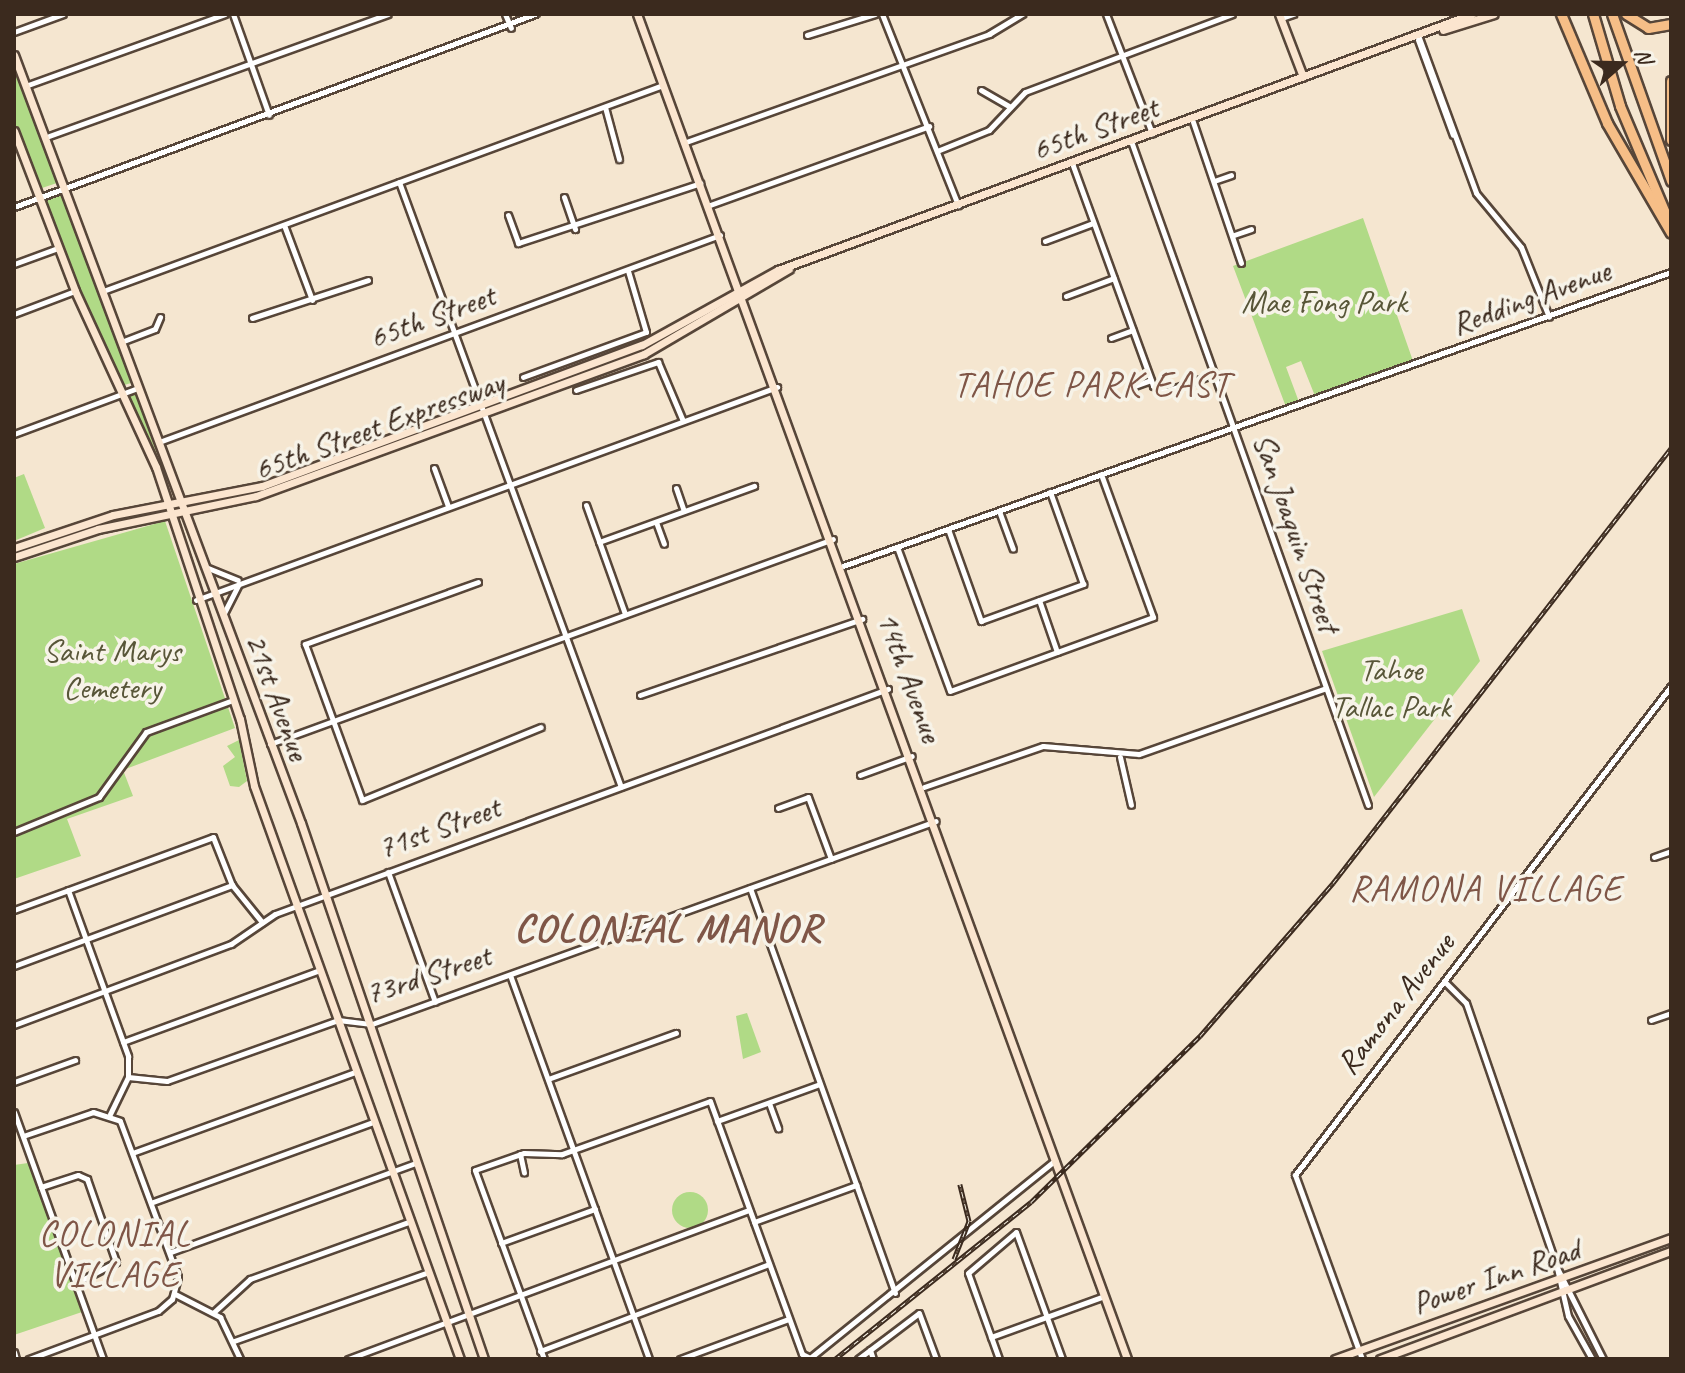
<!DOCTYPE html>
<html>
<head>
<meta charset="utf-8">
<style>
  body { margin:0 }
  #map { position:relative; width:1685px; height:1373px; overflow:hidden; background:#f5e6d0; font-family:Caveat,sans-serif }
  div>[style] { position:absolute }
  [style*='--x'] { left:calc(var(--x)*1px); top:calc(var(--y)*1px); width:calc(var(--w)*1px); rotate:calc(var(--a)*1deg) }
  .green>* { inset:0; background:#b0da86 }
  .round { border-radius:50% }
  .roads { filter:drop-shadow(2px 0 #574639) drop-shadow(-2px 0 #574639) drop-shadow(0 2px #574639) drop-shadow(0 -2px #574639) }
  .street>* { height:5px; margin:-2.5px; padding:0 2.5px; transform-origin:2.5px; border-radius:2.5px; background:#fff }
  .secondary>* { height:7px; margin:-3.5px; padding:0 3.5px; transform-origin:3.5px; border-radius:3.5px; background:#fbe5cf }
  .highway>* { height:9px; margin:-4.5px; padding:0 4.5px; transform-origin:4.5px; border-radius:4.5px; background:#f6be87 }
  .rail>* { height:5px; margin-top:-2.5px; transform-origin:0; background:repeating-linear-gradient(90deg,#f7f3e8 0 6px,#3b2a1e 0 12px); box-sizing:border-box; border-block:2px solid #3b2a1e }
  span { translate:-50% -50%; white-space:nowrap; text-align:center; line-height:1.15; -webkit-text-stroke:7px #f7f3e8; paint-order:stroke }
  .street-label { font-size:32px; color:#3b2a1e }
  .park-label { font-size:32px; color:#585638 }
  .quarter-label { font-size:36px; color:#7f5647; letter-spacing:2px }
  .district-label { font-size:40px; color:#7f5647; font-weight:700; letter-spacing:2px }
  .frame { position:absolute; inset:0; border:16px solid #3b2a1e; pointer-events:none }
  .north { position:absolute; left:1581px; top:24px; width:80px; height:80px; -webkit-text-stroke:6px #f7f3e8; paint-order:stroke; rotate:70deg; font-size:22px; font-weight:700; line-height:32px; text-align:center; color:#3b2a1e }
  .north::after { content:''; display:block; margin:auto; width:28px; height:36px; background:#3b2a1e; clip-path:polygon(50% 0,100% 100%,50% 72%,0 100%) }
</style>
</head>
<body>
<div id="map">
  <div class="green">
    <div style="clip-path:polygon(14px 67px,60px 182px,39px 189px,14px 124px)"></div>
    <div style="clip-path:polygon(64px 192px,76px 230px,131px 383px,121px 386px,42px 200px)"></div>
    <div style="clip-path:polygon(1363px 218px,1413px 361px,1315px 396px,1301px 361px,1286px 367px,1299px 402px,1286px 407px,1233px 266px)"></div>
    <div style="clip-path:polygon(135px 392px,166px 480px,124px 396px)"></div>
    <div style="clip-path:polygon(24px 474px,45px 528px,14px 541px,14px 478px)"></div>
    <div style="clip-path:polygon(165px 521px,235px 728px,123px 770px,133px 796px,67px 819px,81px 856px,14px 879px,14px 564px)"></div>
    <div style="clip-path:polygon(1462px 609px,1480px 661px,1374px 797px,1322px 651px)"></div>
    <div style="clip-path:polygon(239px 740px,247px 781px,239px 787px,230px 786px,223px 766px,235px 757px,227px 746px)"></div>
    <div style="clip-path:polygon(747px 1013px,761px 1052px,743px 1059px,736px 1016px)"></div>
    <div style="clip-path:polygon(28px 1163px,82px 1312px,14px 1335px,14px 1165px)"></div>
    <div class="round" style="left:672px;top:1192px;width:36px;height:36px"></div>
  </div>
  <div class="roads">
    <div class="street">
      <div style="--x:233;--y:14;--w:107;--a:70.4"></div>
      <div style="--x:505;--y:14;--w:15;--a:67"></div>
      <div style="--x:882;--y:14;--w:206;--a:68.3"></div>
      <div style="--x:1106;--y:14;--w:128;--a:68.9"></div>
      <div style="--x:1281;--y:18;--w:13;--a:-18"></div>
      <div style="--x:14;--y:32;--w:52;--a:-20.2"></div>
      <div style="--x:807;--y:35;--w:71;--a:-17.2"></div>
      <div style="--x:1418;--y:35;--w:168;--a:69.8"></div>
      <div style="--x:1476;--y:193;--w:70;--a:50.2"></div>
      <div style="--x:1521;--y:247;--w:75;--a:68.2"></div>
      <div style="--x:1418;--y:40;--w:101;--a:69.8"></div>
      <div style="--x:28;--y:85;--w:209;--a:-19.8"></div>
      <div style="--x:981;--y:90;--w:32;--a:30"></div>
      <div style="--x:605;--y:107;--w:54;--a:74.9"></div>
      <div style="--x:1192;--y:119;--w:152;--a:71.2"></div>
      <div style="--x:49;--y:136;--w:360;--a:-19.8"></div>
      <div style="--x:1131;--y:141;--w:705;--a:70.36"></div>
      <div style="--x:686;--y:142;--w:322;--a:-19.6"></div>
      <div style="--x:989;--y:34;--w:39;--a:-31"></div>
      <div style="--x:937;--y:151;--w:56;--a:-22"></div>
      <div style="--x:989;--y:130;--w:52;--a:-46.5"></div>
      <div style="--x:1025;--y:92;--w:221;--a:-20.6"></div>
      <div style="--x:1072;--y:163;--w:237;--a:70"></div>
      <div style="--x:1153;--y:386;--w:14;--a:21"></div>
      <div style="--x:1166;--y:391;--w:52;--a:-19.1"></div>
      <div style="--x:1214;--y:181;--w:18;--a:-19"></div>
      <div style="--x:399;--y:182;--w:644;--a:69.85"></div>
      <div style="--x:564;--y:197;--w:34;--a:71"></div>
      <div style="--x:710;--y:205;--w:233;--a:-19.8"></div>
      <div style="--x:14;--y:207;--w:556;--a:-20.33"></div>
      <div style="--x:508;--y:215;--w:30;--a:70"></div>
      <div style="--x:518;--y:243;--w:192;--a:-18.2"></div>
      <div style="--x:284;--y:225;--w:80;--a:69.5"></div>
      <div style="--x:1234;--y:235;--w:18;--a:-19"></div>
      <div style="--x:1045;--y:241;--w:51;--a:-20.6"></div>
      <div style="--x:14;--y:264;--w:47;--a:-20"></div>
      <div style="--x:103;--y:291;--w:597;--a:-20.2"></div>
      <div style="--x:1066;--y:296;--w:51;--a:-20.6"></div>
      <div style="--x:14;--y:314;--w:65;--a:-20.7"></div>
      <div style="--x:252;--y:318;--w:122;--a:-18.1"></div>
      <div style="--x:1111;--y:338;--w:23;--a:-20"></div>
      <div style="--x:121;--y:342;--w:36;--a:-21"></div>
      <div style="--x:155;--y:329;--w:13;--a:-67"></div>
      <div style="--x:523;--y:377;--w:131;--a:-20.1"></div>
      <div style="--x:646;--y:332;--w:64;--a:-106.4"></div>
      <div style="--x:1129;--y:388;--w:23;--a:-20"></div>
      <div style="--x:576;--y:390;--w:87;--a:-18.9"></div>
      <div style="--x:658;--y:362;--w:64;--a:67"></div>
      <div style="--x:14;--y:434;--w:132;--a:-20.4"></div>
      <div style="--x:159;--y:442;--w:598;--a:-20.25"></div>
      <div style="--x:434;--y:468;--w:40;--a:69.8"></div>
      <div style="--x:676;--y:488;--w:24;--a:71"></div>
      <div style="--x:586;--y:505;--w:116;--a:70.3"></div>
      <div style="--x:999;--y:511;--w:40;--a:69.8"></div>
      <div style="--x:656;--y:522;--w:23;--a:70"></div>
      <div style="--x:948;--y:529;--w:98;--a:70.3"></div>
      <div style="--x:981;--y:621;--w:109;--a:-19.9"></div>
      <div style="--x:1083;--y:584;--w:98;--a:-109.7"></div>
      <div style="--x:599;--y:542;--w:165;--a:-19.9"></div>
      <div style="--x:897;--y:547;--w:153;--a:69.8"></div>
      <div style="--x:950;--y:691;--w:216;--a:-20"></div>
      <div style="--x:1153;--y:617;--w:152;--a:-110"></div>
      <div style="--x:843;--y:566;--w:879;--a:-19.55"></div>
      <div style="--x:208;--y:568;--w:32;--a:22"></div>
      <div style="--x:478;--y:582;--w:184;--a:160.3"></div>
      <div style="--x:305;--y:644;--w:166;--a:69.9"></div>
      <div style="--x:362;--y:800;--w:193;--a:-22.2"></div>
      <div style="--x:196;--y:600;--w:619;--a:-20.13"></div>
      <div style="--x:1039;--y:600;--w:55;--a:70.9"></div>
      <div style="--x:224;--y:613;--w:33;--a:-63"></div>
      <div style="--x:640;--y:695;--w:235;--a:-18.9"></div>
      <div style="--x:270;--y:744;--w:599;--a:-20.01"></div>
      <div style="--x:1120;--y:757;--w:49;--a:77.1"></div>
      <div style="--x:860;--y:775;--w:55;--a:-20.1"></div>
      <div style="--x:924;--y:787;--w:126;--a:-19"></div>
      <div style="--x:1043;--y:746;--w:96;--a:4.8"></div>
      <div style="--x:1139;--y:754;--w:198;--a:-19.4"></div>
      <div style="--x:778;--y:808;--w:32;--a:-20"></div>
      <div style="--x:808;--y:797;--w:66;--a:69.6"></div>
      <div style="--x:14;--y:832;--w:92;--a:-22.4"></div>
      <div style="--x:99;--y:797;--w:80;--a:-54.1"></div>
      <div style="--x:146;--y:732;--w:93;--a:-20.2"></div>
      <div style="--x:1654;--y:857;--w:18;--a:-19"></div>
      <div style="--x:388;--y:872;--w:138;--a:70.1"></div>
      <div style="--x:750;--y:888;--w:430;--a:70.3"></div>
      <div style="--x:68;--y:890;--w:177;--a:70.1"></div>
      <div style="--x:128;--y:1056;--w:21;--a:90"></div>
      <div style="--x:128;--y:1077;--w:41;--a:115.9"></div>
      <div style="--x:14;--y:910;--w:212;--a:-20.1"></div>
      <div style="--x:213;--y:837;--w:52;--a:68.4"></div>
      <div style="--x:232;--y:885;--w:48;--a:51"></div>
      <div style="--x:14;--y:966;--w:233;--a:-20.4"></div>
      <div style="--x:510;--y:975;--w:408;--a:70.1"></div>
      <div style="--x:1444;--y:981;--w:31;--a:45"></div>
      <div style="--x:1466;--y:1003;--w:280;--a:71"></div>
      <div style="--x:1557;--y:1268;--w:102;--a:63.2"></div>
      <div style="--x:1651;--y:1020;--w:21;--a:-19"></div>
      <div style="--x:14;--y:1025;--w:232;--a:-20.5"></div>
      <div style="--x:231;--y:944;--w:53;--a:-34.3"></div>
      <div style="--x:275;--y:914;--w:653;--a:-20.16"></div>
      <div style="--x:123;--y:1042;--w:210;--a:-20.1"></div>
      <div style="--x:128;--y:1077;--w:39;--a:6"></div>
      <div style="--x:167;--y:1081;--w:182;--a:-19.6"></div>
      <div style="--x:338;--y:1020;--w:34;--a:7"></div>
      <div style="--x:372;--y:1024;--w:599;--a:-19.8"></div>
      <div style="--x:548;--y:1079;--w:136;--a:-19.8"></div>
      <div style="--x:14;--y:1082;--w:65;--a:-19.8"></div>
      <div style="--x:769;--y:1103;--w:27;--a:70"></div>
      <div style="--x:14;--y:1112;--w:263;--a:70.2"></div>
      <div style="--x:717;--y:1121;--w:109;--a:-19.8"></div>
      <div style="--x:23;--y:1136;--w:74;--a:-18.9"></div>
      <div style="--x:93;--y:1112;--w:28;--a:18"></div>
      <div style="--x:120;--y:1121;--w:166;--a:69.6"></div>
      <div style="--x:178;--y:1277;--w:23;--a:105"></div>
      <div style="--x:172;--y:1299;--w:18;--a:139"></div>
      <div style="--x:158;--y:1311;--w:138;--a:159.6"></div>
      <div style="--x:135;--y:1152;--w:236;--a:-20"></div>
      <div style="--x:520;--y:1154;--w:19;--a:78"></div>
      <div style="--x:41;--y:1187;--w:39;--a:-18"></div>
      <div style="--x:78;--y:1175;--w:10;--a:24"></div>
      <div style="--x:87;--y:1179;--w:88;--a:70.7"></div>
      <div style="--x:116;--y:1262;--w:45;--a:152.3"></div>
      <div style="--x:153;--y:1202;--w:236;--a:-20"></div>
      <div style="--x:754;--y:1222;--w:109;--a:-19.9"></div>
      <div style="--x:501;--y:1243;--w:100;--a:-19.9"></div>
      <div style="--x:171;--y:1252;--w:258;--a:-20"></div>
      <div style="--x:1557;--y:1268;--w:49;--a:77.1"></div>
      <div style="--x:1568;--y:1316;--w:49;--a:60.8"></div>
      <div style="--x:175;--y:1294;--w:51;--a:27.1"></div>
      <div style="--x:220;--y:1317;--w:47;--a:64.5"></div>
      <div style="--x:214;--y:1312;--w:49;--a:-42.5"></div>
      <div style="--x:250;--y:1279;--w:171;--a:-19.8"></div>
      <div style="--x:991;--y:1337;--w:120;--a:-19.9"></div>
      <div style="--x:234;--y:1341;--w:207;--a:-19.5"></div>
      <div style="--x:870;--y:1350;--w:9;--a:72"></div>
      <div style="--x:540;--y:1351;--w:245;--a:-20.8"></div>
      <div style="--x:14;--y:1352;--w:7;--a:74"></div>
      <div style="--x:348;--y:1359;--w:428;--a:-20.4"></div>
      <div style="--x:544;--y:1359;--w:201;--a:-110.1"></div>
      <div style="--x:475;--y:1170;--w:52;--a:-19.1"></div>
      <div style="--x:524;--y:1153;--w:38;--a:2"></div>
      <div style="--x:562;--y:1154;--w:157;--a:-19.7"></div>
      <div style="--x:710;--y:1101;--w:269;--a:70"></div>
      <div style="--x:802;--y:1354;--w:9;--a:27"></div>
      <div style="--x:810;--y:1358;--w:315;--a:-38.9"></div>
      <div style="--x:680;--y:1359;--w:116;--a:-20.2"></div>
      <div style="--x:858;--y:1359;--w:76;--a:-37"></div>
      <div style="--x:919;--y:1313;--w:49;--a:69.7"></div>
      <div style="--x:999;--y:1359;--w:91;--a:-109.8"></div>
      <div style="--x:968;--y:1273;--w:63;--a:-40.5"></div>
      <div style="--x:1016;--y:1232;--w:135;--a:70.1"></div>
      <div style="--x:1362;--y:1359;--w:196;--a:-110"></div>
      <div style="--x:1295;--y:1175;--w:617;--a:-52.44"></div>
    </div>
    <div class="secondary">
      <div style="--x:637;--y:14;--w:1431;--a:69.98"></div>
      <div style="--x:1279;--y:14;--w:67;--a:69.1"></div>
      <div style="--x:1443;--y:30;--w:53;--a:-17.4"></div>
      <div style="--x:14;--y:55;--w:820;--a:69.51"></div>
      <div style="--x:301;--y:823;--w:566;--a:71.15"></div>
      <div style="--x:14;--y:131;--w:171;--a:69.1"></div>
      <div style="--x:75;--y:291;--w:194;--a:65.3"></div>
      <div style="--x:156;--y:467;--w:266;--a:71.6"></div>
      <div style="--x:240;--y:719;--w:68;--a:78.2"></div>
      <div style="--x:254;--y:786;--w:609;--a:70.23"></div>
      <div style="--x:14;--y:548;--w:104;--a:-18.4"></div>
      <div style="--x:113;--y:515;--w:152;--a:-11"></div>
      <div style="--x:262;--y:486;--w:405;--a:-20.4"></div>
      <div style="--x:642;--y:345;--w:155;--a:-28.9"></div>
      <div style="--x:778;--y:270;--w:740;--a:-20.25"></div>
      <div style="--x:14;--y:557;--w:89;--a:-18.4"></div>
      <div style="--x:98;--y:529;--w:161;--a:-11.8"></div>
      <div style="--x:256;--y:496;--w:413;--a:-20.1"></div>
      <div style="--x:644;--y:354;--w:168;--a:-30.4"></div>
      <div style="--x:1335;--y:1359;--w:357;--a:-19.8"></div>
      <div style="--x:1380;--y:1359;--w:310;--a:-20.4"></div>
    </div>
    <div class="highway">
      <div style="--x:1561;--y:14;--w:118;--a:67.1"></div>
      <div style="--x:1607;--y:123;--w:127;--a:59.8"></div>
      <div style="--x:1593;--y:14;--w:96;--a:73.6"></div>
      <div style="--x:1620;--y:106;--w:121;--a:67.1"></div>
      <div style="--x:1612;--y:14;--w:177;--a:70.5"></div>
      <div style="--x:1626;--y:14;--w:26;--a:32"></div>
      <div style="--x:1648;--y:28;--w:23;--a:-10"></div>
      <div style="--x:1671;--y:81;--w:59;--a:90"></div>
    </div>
  </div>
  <div class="rail">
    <div style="--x:954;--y:1259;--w:41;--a:-68.5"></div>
    <div style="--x:969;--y:1221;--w:38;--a:-104"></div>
    <div style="--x:835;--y:1359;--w:251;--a:-38.7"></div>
    <div style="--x:1031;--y:1202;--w:237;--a:-44.5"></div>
    <div style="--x:1200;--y:1036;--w:203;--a:-49"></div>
    <div style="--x:1333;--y:883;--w:551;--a:-52.15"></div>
  </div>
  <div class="street-label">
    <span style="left:1095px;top:129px;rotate:-20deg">65th Street</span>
    <span style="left:1531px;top:298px;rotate:-20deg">Redding Avenue</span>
    <span style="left:432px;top:317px;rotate:-20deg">65th Street</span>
    <span style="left:379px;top:426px;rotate:-20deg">65th Street Expressway</span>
    <span style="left:1296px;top:533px;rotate:71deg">San Joaquin Street</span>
    <span style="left:909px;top:677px;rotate:70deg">14th Avenue</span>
    <span style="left:277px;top:697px;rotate:70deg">21st Avenue</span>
    <span style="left:439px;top:828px;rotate:-20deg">71st Street</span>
    <span style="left:428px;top:975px;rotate:-18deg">73rd Street</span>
    <span style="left:1396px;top:1004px;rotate:-52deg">Ramona Avenue</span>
    <span style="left:1496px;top:1277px;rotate:-19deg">Power Inn Road</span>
  </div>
  <div class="park-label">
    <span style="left:1324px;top:302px">Mae Fong Park</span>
    <span style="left:112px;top:670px">Saint Marys<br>Cemetery</span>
    <span style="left:1391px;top:689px">Tahoe<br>Tallac Park</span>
  </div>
  <div class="quarter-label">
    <span style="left:1092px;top:385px">TAHOE PARK EAST</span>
    <span style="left:1486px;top:889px">RAMONA VILLAGE</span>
    <span style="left:115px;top:1254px">COLONIAL<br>VILLAGE</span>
  </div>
  <div class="district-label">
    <span style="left:668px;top:928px">COLONIAL MANOR</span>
  </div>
  <div class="frame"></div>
  <div class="north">N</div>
</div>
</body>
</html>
